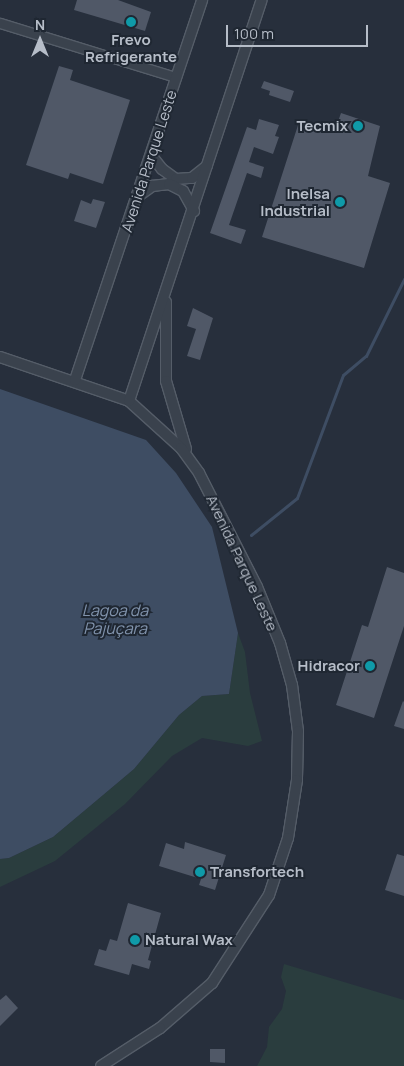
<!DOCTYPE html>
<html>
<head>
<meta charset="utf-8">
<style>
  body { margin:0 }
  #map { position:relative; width:404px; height:1066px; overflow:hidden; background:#272f3c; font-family:Manrope,sans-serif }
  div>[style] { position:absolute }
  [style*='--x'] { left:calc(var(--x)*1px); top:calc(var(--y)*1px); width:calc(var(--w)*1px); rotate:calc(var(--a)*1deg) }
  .green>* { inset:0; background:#2a3d3e }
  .water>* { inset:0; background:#3e4d63 }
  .stream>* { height:3px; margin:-1.5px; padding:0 1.5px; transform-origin:1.5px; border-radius:1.5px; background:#3e4d63 }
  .building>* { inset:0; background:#505867 }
  .roads { filter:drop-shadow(1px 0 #555d68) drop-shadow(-1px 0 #555d68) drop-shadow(0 1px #555d68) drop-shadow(0 -1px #555d68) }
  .minor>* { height:9px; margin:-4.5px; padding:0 4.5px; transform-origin:4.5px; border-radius:4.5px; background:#3a424d }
  .tertiary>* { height:10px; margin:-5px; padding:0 5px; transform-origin:5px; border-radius:5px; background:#3a424d }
  .dots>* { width:14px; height:14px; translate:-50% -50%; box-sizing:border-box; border:2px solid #1f2732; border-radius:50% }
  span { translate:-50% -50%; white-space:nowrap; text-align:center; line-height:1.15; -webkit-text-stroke:4px #1f2732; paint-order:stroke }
  .poi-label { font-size:15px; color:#b6bdc8; font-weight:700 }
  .right { translate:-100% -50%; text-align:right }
  .left { translate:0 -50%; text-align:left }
  .street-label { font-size:15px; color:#b6bdc8 }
  .water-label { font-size:16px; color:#8193ac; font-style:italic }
  .north { position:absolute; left:15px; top:15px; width:50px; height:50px; -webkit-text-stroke:4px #1f2732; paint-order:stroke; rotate:0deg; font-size:14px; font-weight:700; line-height:20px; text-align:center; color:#b6bdc8 }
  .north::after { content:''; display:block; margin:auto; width:18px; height:22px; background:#b6bdc8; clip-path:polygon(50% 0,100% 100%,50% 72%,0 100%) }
  .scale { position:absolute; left:226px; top:25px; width:142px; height:22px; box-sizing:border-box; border:2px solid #b6bdc8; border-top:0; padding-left:6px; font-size:15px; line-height:18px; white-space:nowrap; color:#b6bdc8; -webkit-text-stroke:4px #1f2732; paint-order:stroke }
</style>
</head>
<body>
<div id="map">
  <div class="green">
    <div style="clip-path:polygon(238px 633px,245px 652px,250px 693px,262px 741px,248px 746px,202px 738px,172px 756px,125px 804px,55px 861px,0 887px,0 859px,9px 858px,53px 837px,90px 806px,134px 769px,179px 715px,202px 696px,229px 694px)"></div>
    <div style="clip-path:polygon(284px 964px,404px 1000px,404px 1066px,257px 1066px,267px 1047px,269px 1027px,282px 1009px,286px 991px,281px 977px)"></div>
  </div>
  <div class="water">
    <div style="clip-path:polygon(0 389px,146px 440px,176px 473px,212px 527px,238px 633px,229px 694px,202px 696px,179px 715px,134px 769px,90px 806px,53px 837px,9px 858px,0 859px)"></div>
  </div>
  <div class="stream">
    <div style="--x:251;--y:535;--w:59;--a:-38.8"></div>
    <div style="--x:297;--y:498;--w:131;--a:-69.5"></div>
    <div style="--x:343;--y:375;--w:30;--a:-40"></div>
    <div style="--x:366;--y:356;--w:86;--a:-63.7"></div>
  </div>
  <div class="building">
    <div style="clip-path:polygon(77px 0,118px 0,151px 12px,145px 31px,74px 10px)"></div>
    <div style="clip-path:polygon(59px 66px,73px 70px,70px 80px,130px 100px,103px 184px,70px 173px,68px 179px,26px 165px)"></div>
    <div style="clip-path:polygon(264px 81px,294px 91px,290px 102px,269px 95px,270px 91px,261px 88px)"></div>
    <div style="clip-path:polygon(341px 113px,380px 126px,368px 176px,390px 183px,364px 268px,262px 237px,299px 122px,334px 133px)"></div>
    <div style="clip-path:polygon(259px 119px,279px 125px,275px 136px,279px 137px,273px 154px,254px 147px,249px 162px,264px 167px,261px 178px,247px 173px,229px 225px,246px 230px,241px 244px,210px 233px,247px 127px,256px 130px)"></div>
    <div style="clip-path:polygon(93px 199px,105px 202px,96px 228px,74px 221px,81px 200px,91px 204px)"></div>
    <div style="clip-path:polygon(193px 308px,213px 318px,200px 360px,187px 356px,196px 329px,187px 326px)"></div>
    <div style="clip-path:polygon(387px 567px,404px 573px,404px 626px,374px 718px,336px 705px,362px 625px,368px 627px)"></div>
    <div style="clip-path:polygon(403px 701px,404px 702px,404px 729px,394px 726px)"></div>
    <div style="clip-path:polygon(185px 842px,226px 855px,215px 890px,199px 885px,201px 879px,159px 866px,166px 843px,184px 849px)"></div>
    <div style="clip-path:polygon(397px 854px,404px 856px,404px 896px,385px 890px)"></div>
    <div style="clip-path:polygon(128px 903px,161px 913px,148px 960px,151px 961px,149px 969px,132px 964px,129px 975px,94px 965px,99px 949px,106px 951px,110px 939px,117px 941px)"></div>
    <div style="clip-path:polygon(6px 995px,18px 1008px,0 1026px,0 1000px)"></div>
    <div style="clip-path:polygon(210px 1049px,225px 1049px,225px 1063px,210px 1062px)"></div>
  </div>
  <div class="roads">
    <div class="minor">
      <div style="--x:0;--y:23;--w:184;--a:17.1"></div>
    </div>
    <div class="tertiary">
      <div style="--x:151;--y:155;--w:18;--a:52"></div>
      <div style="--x:162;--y:169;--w:17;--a:36"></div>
      <div style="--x:176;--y:179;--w:16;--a:-4"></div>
      <div style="--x:192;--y:178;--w:19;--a:-39"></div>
      <div style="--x:137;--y:197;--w:19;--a:-36"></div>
      <div style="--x:152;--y:186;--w:17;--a:-7"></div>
      <div style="--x:169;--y:184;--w:16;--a:27"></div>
      <div style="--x:183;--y:191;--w:23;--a:61"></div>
      <div style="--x:166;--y:302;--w:79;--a:90"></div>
      <div style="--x:166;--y:381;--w:71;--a:73.6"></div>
      <div style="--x:0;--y:357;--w:136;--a:18.8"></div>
      <div style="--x:129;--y:401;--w:70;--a:42.1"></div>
      <div style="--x:181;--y:448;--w:31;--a:54"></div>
      <div style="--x:199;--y:473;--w:128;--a:63"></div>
      <div style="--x:257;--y:587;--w:61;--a:67.7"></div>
      <div style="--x:280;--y:643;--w:44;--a:74.1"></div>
      <div style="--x:292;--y:685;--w:46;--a:82.6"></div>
      <div style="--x:298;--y:731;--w:49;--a:91.2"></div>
      <div style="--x:297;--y:780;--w:59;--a:98.8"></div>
      <div style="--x:288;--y:838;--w:60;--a:108.4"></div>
      <div style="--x:269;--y:895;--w:105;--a:122.9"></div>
      <div style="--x:212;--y:983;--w:69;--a:139.1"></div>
      <div style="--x:160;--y:1028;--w:70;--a:147.2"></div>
      <div style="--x:75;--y:380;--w:401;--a:-71.5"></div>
      <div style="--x:129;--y:401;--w:422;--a:-71.7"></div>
    </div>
  </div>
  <div class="dots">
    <div style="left:131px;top:22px;background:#0f9aa8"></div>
    <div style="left:358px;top:126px;background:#0f9aa8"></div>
    <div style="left:340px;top:202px;background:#0f9aa8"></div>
    <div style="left:370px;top:666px;background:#0f9aa8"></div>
    <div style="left:200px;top:872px;background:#0f9aa8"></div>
    <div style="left:135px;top:940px;background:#0f9aa8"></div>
  </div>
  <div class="poi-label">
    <span style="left:131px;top:48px">Frevo<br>Refrigerante</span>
    <span class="right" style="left:348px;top:126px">Tecmix</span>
    <span class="right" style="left:330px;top:202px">Inelsa<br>Industrial</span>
    <span class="right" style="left:360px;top:666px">Hidracor</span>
    <span class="left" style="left:210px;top:872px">Transfortech</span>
    <span class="left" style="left:145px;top:940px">Natural Wax</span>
  </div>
  <div class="street-label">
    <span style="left:149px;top:161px;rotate:-72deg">Avenida Parque Leste</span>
    <span style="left:242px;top:563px;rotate:65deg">Avenida Parque Leste</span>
  </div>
  <div class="water-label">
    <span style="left:115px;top:619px">Lagoa da<br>Pajuçara</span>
  </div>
  <div class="north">N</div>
  <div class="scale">100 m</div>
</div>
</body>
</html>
